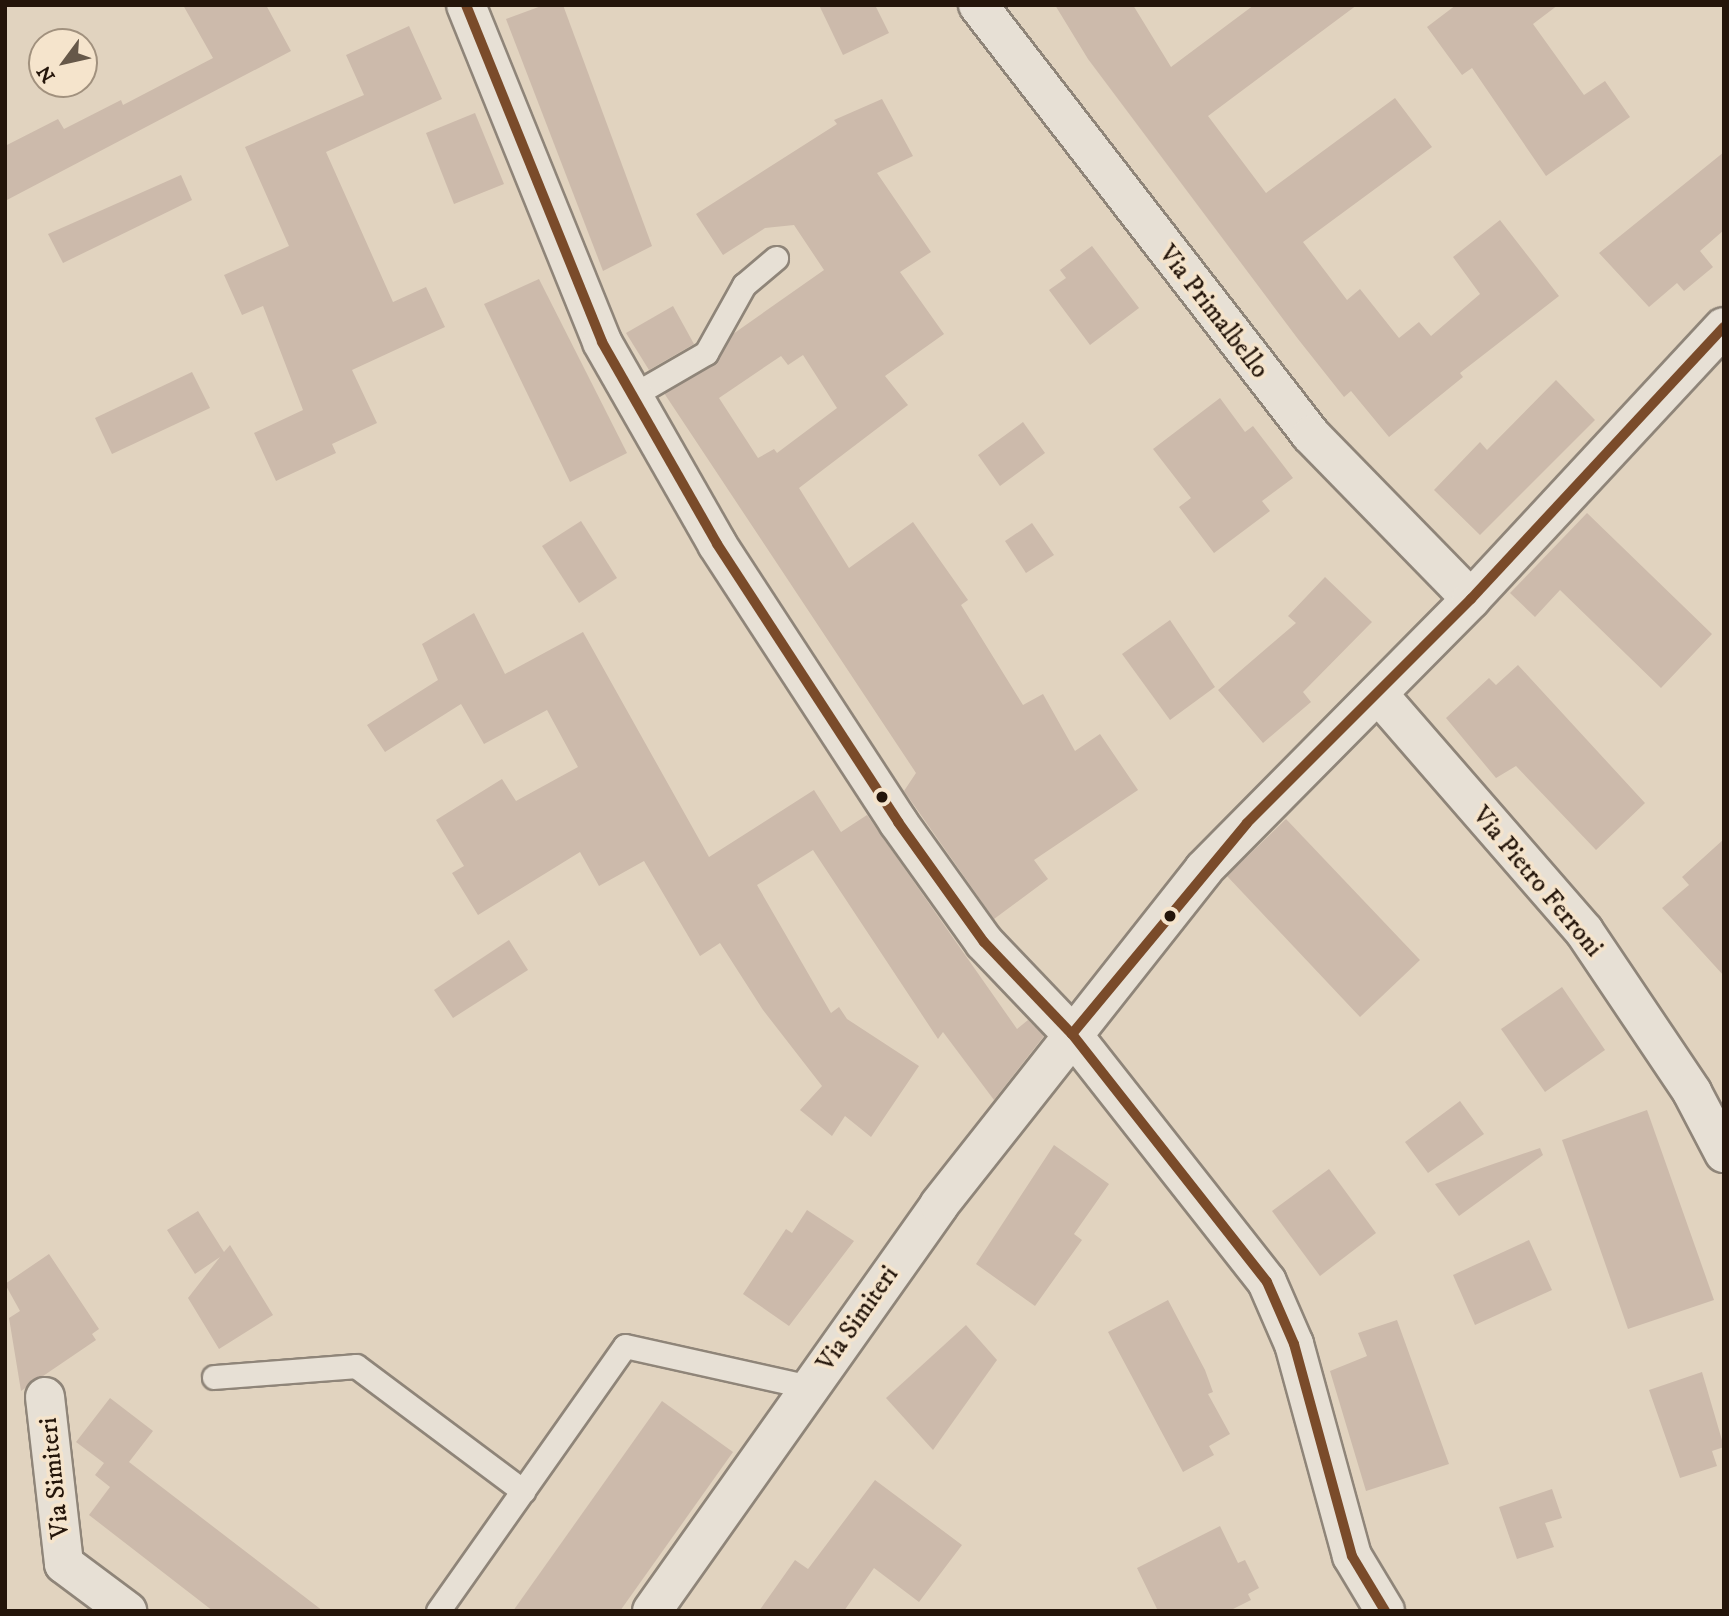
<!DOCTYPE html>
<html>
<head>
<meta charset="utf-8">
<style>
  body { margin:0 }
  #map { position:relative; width:1729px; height:1616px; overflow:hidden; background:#e1d3bf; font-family:"IM FELL DW Pica",serif }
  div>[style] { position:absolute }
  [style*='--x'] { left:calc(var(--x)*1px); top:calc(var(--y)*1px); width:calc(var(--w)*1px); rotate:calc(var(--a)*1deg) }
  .building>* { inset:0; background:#ccbaab }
  .roads { filter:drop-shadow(2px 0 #8f8579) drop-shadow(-2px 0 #8f8579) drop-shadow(0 2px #8f8579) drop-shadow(0 -2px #8f8579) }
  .service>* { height:23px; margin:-11.5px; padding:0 11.5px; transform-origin:11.5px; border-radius:11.5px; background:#e7e0d5 }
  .minor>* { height:38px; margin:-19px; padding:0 19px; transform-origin:19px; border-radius:19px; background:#e7e0d5 }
  .bus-1>* { height:10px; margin:-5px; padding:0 5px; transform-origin:5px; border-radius:5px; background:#7a4b2a }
  .dots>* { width:19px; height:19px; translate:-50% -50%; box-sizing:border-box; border:4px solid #f5e4cc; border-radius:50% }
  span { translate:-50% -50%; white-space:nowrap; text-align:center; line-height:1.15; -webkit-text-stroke:7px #f5e4cc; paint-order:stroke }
  .street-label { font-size:26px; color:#24150a }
  .frame { position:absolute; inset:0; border:7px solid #24150a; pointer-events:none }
  .north { position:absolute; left:28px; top:28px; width:70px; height:70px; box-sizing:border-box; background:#f5e4cc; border:2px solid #a1917e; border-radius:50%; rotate:237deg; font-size:19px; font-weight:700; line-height:28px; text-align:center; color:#24150a }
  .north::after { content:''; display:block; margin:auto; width:24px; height:32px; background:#665849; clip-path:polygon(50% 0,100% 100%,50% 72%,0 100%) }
</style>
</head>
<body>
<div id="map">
  <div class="building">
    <div style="clip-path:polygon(183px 5px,266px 5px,291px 51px,5px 201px,5px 146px,58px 119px,64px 129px,121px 100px,123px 105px,213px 58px)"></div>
    <div style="clip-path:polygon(544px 5px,563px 5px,652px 246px,603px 271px,506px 19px)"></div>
    <div style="clip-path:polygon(819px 5px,875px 5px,889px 33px,843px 55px)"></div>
    <div style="clip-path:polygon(1055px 5px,1133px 5px,1171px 67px,1254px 5px,1357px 5px,1208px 116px,1266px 193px,1395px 98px,1432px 147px,1303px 242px,1347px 300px,1360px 289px,1399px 338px,1419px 322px,1431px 336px,1480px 294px,1453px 257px,1500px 220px,1559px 296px,1460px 373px,1463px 377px,1389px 437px,1351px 391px,1344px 397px,1298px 339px,1088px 59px)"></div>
    <div style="clip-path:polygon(1456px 5px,1558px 5px,1533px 24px,1584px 95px,1605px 81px,1630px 117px,1546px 176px,1472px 68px,1462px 75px,1427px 27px)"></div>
    <div style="clip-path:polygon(409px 26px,442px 99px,326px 152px,393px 302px,426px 287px,445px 327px,352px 370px,377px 423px,332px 444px,336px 453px,276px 481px,254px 433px,303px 410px,263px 306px,242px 315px,224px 275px,289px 246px,245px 147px,364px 95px,346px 55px)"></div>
    <div style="clip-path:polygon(evenodd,882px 99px,913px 156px,877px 173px,931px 252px,900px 272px,944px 334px,885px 376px,908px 405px,799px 488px,849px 568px,913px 522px,968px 600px,961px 605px,1023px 705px,1043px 694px,1075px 751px,1100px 734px,1138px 790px,1034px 860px,1048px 879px,994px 919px,904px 791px,916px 773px,664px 393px,713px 365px,733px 334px,824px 270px,794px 225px,765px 228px,723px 255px,696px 214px,837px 124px,834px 120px,882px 99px,803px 355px,837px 408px,777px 453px,774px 449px,758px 458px,719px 398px,781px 356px,788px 365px,803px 355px)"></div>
    <div style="clip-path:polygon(475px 113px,504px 184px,454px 204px,426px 133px)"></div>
    <div style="clip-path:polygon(1724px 152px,1724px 230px,1700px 251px,1713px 267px,1684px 291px,1677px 283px,1649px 307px,1599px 253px)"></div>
    <div style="clip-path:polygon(181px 175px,192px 200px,63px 263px,48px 234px)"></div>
    <div style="clip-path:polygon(1092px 246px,1139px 308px,1090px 345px,1049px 290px,1066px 278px,1060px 270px)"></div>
    <div style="clip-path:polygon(539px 279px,627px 453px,570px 482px,484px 304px)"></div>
    <div style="clip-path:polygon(673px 306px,694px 344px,649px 370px,626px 333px)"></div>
    <div style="clip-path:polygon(192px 372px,210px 408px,112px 454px,95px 418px)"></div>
    <div style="clip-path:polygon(1556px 380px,1595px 420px,1480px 535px,1434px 490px,1480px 442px,1487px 450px)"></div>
    <div style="clip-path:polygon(1220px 398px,1245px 432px,1253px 426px,1293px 478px,1262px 501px,1270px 511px,1214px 553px,1179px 507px,1191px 498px,1153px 449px)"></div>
    <div style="clip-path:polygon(1023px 422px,1045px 453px,1000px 486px,978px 455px)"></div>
    <div style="clip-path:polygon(1587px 513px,1712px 634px,1661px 688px,1560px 590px,1535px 617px,1510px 593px)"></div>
    <div style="clip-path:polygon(581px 521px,617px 578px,579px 603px,542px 546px)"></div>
    <div style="clip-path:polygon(1032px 523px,1054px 555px,1026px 573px,1005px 541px)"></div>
    <div style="clip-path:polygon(1325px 577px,1372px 622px,1303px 692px,1311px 702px,1263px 743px,1218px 690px,1296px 623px,1288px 616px)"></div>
    <div style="clip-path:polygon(474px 613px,505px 674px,583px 632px,709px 857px,814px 790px,841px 832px,867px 815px,1017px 1029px,1028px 1020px,1044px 1036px,994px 1100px,943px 1032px,938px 1039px,813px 850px,757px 885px,831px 1013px,839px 1007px,847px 1019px,919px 1066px,871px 1137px,845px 1116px,832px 1136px,800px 1110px,822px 1086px,763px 1010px,720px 943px,700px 956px,644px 861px,599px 886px,580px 852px,478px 915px,452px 873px,464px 866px,436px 820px,502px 779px,516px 801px,578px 767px,547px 710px,484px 744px,461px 704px,385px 752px,367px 725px,438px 680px,422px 644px)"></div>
    <div style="clip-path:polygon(1170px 620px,1215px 687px,1170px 720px,1122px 654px)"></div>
    <div style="clip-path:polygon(1518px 665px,1645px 803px,1596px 850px,1516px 766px,1496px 778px,1446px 718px,1489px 678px,1496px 685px)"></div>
    <div style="clip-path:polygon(1286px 819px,1420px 960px,1360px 1017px,1227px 876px)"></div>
    <div style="clip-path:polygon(1724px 839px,1724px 976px,1662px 908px,1689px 885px,1682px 877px)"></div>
    <div style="clip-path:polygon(509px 940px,528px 970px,453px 1018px,434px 990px)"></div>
    <div style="clip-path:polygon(1562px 987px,1605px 1050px,1545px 1092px,1501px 1029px)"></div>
    <div style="clip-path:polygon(1460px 1101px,1484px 1134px,1428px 1173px,1405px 1142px)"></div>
    <div style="clip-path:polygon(1647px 1110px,1714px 1300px,1628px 1329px,1562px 1140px)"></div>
    <div style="clip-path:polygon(1054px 1145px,1109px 1184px,1074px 1234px,1082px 1240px,1035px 1306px,976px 1264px)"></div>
    <div style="clip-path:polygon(1540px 1148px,1543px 1155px,1459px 1216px,1435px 1184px)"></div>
    <div style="clip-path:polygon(1329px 1169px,1376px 1233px,1320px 1276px,1272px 1211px)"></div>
    <div style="clip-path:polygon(807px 1210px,854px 1241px,789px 1326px,743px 1294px,786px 1229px,792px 1233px)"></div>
    <div style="clip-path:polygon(198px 1211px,224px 1252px,230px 1245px,273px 1315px,219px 1349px,188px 1298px,220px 1257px,195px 1274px,167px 1230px)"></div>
    <div style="clip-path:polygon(1529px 1240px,1552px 1290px,1475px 1325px,1453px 1275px)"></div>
    <div style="clip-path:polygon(49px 1254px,99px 1329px,92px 1334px,96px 1340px,21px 1391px,9px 1318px,20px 1311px,5px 1284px)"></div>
    <div style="clip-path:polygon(1168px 1300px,1205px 1370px,1213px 1392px,1208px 1394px,1230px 1434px,1209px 1446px,1214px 1455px,1183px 1472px,1108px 1332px)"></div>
    <div style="clip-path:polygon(1397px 1320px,1449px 1464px,1366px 1491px,1330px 1371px,1367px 1356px,1358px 1333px)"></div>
    <div style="clip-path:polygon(966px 1325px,997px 1360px,933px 1450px,886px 1398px)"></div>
    <div style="clip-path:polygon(1702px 1372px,1724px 1447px,1712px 1451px,1717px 1466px,1680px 1478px,1649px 1390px)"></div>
    <div style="clip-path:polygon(110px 1398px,153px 1431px,129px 1462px,323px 1611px,213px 1611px,89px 1515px,110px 1487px,95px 1475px,104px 1463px,76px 1442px)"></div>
    <div style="clip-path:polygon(662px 1401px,733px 1452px,620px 1611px,513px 1611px)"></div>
    <div style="clip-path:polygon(875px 1480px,962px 1545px,919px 1602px,874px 1568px,844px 1611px,759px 1611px,795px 1560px,808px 1569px)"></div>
    <div style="clip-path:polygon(1552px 1489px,1562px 1518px,1545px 1523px,1554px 1547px,1517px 1559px,1499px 1507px)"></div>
    <div style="clip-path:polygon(1220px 1526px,1238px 1563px,1245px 1560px,1259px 1588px,1248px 1594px,1251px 1600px,1229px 1611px,1158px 1611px,1137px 1568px)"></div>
  </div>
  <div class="roads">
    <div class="service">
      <div style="--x:630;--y:397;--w:88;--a:-30.1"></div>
      <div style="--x:706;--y:353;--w:78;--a:-60.8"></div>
      <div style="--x:744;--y:285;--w:42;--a:-40.2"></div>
      <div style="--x:214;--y:1377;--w:142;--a:-4.4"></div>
      <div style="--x:356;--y:1366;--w:209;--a:36.8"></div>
      <div style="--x:438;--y:1611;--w:324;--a:-54.8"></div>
      <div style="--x:625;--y:1346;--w:189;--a:12.5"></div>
    </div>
    <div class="minor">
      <div style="--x:466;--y:5;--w:363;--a:68"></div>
      <div style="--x:602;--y:342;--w:232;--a:60.3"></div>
      <div style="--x:717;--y:544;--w:332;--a:56.9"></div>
      <div style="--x:898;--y:822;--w:148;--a:54.4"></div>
      <div style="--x:984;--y:942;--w:127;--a:46.3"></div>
      <div style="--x:1072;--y:1034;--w:315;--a:51.8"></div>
      <div style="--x:1267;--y:1282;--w:68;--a:66.5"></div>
      <div style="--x:1294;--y:1344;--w:220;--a:74.7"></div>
      <div style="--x:1352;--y:1556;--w:64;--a:59"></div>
      <div style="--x:978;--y:5;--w:544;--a:52.25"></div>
      <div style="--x:1311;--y:435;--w:229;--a:45.7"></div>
      <div style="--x:1378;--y:694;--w:314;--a:49"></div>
      <div style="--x:1584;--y:931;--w:194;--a:56.1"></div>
      <div style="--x:1692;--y:1092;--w:69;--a:62.3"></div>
      <div style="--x:45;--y:1397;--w:168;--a:83.5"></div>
      <div style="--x:64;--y:1564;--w:79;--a:36.7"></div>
      <div style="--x:652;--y:1611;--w:497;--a:-54.7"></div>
      <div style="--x:939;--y:1205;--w:428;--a:-51.7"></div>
      <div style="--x:1204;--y:869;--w:380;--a:-45.3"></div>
      <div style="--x:1471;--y:599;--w:371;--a:-47.1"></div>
    </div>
  </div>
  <div class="bus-1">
    <div style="--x:466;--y:5;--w:363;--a:68"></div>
    <div style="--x:602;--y:342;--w:232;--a:60.3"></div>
    <div style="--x:717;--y:544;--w:332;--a:56.9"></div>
    <div style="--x:898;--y:822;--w:148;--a:54.4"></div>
    <div style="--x:984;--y:942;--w:127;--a:46.3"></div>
    <div style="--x:1072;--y:1034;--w:315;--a:51.8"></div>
    <div style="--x:1267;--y:1282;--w:68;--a:66.5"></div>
    <div style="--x:1294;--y:1344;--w:220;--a:74.7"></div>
    <div style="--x:1352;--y:1556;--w:64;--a:59"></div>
    <div style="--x:1072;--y:1034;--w:274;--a:-50.3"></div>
    <div style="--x:1247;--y:823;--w:317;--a:-45"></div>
    <div style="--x:1471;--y:599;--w:371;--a:-47.1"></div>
  </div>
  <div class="dots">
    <div style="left:882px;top:797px;background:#24150a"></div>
    <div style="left:1170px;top:916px;background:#24150a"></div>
  </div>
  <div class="street-label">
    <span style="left:1213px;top:312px;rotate:52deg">Via Primalbello</span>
    <span style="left:1537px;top:882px;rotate:50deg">Via Pietro Ferroni</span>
    <span style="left:858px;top:1319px;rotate:-55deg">Via Simiteri</span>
    <span style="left:55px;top:1478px;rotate:-96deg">Via Simiteri</span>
  </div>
  <div class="frame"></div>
  <div class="north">N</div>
</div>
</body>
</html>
